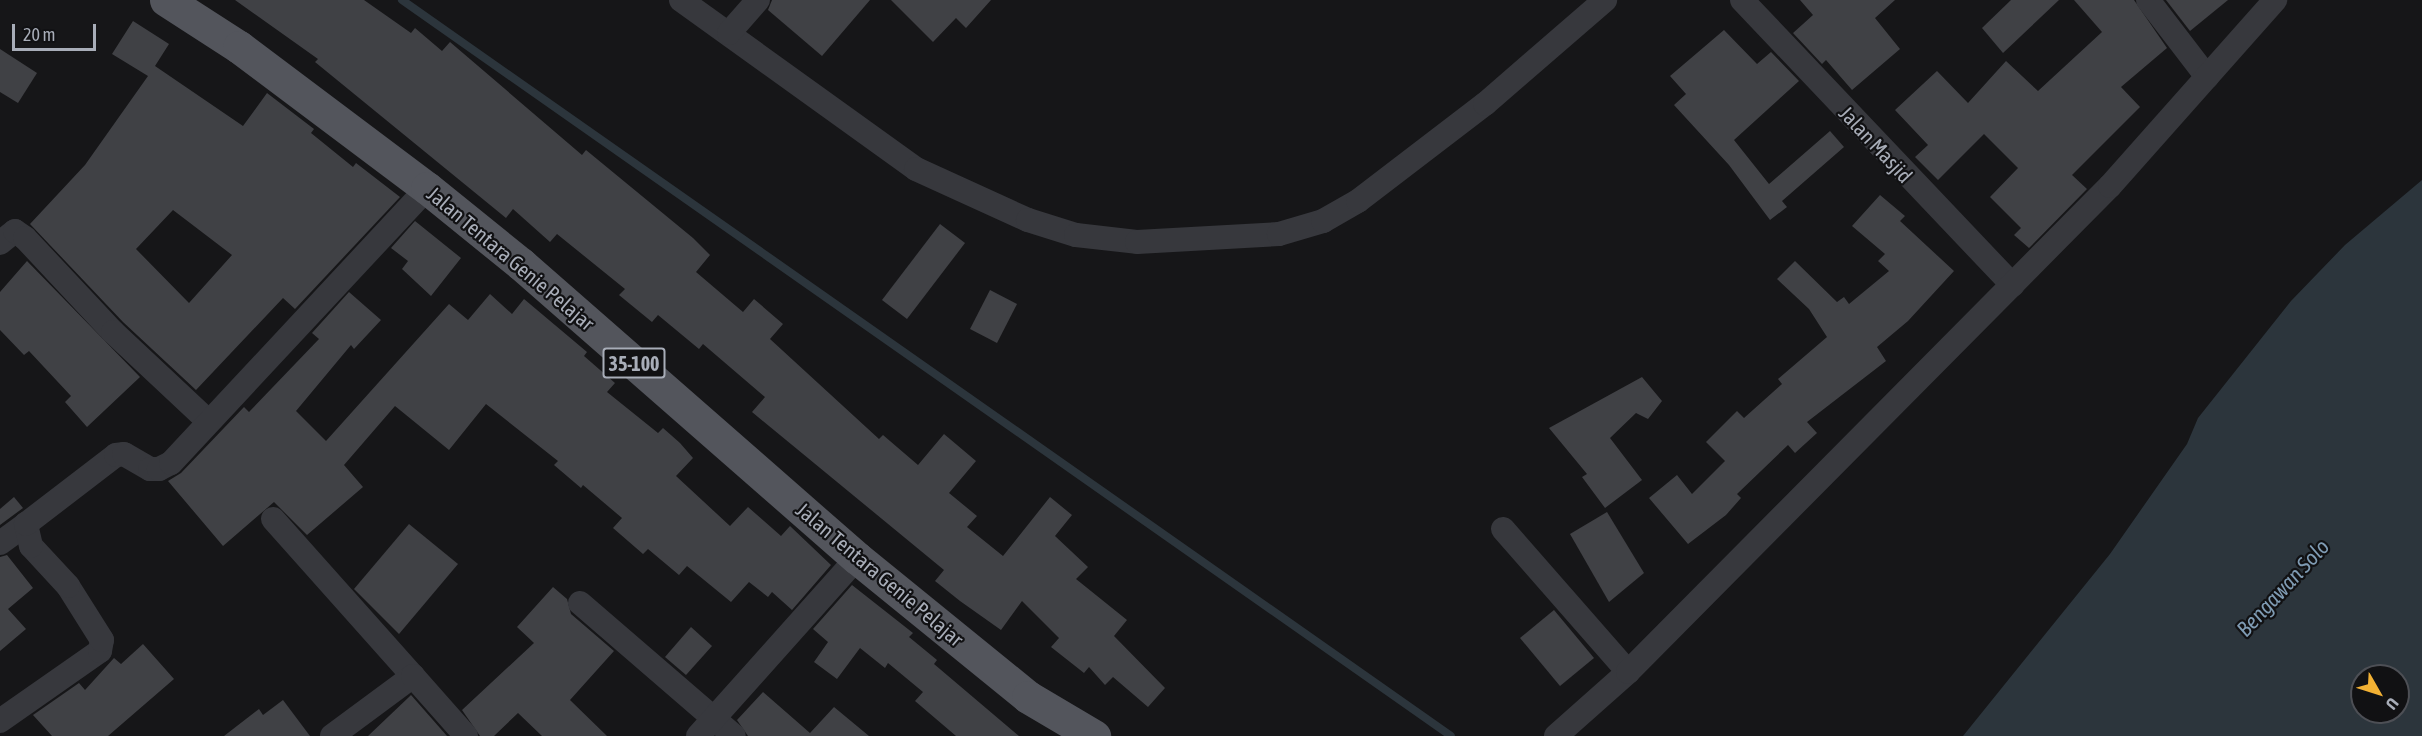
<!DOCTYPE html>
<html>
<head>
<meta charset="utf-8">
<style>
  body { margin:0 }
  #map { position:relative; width:2422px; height:736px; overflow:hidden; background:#161618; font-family:"Asap Condensed",sans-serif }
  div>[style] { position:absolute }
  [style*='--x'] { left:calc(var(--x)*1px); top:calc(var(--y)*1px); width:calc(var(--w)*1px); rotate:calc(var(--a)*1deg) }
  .water>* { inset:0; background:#2c353c }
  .stream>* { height:8px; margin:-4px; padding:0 4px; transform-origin:4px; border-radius:4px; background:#2c353c }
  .building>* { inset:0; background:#404145 }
  .minor>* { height:24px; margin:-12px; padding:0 12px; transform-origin:12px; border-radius:12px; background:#37383d }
  .primary>* { height:33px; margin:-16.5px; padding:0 16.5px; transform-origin:16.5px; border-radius:16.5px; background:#53555c }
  span { translate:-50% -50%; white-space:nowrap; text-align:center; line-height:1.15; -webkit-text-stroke:4.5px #111113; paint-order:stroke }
  .shield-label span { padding:2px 4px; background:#111113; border:2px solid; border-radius:4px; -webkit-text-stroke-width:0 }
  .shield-label { font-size:20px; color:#a8adb8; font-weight:700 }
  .street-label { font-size:21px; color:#a8adb8 }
  .water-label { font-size:22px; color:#7f9bb3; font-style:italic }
  .north { position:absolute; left:2350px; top:664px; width:60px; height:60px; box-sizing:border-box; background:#111113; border:2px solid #4d4f55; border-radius:50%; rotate:129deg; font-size:16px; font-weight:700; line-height:24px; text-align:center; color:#a8adb8 }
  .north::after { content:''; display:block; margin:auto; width:21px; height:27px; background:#f2b134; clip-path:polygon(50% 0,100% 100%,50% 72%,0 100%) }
  .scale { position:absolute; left:12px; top:24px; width:84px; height:27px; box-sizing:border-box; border:3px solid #a8adb8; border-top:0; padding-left:8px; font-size:18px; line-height:21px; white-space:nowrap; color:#a8adb8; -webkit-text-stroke:4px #111113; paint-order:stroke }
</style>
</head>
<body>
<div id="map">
  <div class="water">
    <div style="clip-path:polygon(evenodd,2422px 180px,2422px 736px,1963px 736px,2110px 554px,2187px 444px,2198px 418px,2291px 301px,2345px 245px,2422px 180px,2362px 676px,2398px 676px,2398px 712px,2362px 712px,2362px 676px)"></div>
  </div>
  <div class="stream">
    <div style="--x:402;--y:0;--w:1281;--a:35.05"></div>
  </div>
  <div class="building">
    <div style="clip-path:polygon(235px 0,364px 0,411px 33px,415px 28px,442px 51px,450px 42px,582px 155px,586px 150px,693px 238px,710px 255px,696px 272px,743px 312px,754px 299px,783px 324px,770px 339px,879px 439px,883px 435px,918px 465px,944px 434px,976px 461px,949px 493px,977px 516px,967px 527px,1003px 556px,1050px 497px,1072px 515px,1055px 536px,1088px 567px,1076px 579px,1127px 620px,1114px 636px,1165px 688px,1148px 707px,1113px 677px,1105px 685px,1089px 667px,1084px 673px,1051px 647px,1059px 638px,1022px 601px,1001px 630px,960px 601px,935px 581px,944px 570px,752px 412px,765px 397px,703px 344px,699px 349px,658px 315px,652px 322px,619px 295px,625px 289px,557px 234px,550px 242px,513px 209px,506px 218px,315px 62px,318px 59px)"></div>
    <div style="clip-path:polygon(772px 0,870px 0,822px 56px,768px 10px)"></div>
    <div style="clip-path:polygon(891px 0,991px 0,966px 28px,956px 18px,933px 42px)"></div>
    <div style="clip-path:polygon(1800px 0,1895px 0,1875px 18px,1900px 49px,1852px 90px,1826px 60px,1822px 64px,1793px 33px,1813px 15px)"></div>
    <div style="clip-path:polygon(2011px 0,2059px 0,2003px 53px,1982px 28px)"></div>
    <div style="clip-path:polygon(2074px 0,2134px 0,2167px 48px,2121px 87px,2140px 107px,2072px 175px,2087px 189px,2029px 248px,2014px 235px,2021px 228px,1990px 197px,2018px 168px,1984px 134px,1938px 180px,1915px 157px,1928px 145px,1895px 110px,1937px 71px,1968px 103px,2006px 61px,2038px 91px,2102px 32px)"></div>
    <div style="clip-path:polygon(2166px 0,2228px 0,2190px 31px)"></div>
    <div style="clip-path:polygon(evenodd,133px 21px,169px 44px,155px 66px,243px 126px,267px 93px,314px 129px,311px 133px,353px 167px,356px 163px,400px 197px,295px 309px,283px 298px,196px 390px,123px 322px,30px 224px,85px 165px,148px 76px,112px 54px,133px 21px,173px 210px,232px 255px,189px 303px,136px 249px,173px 210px)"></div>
    <div style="clip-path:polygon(1724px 30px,1757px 64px,1771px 52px,1799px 81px,1734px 140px,1769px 184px,1830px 131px,1844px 147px,1782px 201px,1787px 207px,1770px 220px,1729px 165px,1674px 105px,1686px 94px,1670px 76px)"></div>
    <div style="clip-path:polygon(0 49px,37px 73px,18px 103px,0 92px)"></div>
    <div style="clip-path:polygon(1880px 195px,1905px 216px,1900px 221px,1954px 271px,1908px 321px,1877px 347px,1886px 361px,1807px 422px,1817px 433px,1795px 453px,1788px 445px,1737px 494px,1741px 498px,1726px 515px,1688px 544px,1649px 498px,1677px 475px,1692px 494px,1725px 461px,1706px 442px,1737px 411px,1744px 418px,1782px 384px,1778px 379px,1827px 337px,1809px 309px,1777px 279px,1795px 261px,1837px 302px,1844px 297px,1849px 304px,1889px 271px,1878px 261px,1885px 254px,1852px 226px)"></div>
    <div style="clip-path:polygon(415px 221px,461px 258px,431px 296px,402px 269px,408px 261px,391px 248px)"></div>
    <div style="clip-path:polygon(940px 224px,965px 243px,907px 319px,882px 300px)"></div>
    <div style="clip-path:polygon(27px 261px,140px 377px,87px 427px,65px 402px,71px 396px,29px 351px,24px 355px,0 330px,0 292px)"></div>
    <div style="clip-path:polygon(990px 290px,1017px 304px,997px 343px,970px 329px)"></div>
    <div style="clip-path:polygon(349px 292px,381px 320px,354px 349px,351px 345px,296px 411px,326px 441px,449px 304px,468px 320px,490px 294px,512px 314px,524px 299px,587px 352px,584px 356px,615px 383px,607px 392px,658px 433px,663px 428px,680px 443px,693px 458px,676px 476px,730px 526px,748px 507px,781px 536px,790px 526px,831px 565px,792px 610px,772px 592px,768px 597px,749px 582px,731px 602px,687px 566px,679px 575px,648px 549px,643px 554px,613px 528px,622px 518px,583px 485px,581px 488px,554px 465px,558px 461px,486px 404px,449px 450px,395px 406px,344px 465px,363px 487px,307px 535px,274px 502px,223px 546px,168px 481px,181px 473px,244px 407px,249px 412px,319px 339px,312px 333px)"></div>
    <div style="clip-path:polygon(1642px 377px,1662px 401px,1648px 419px,1636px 413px,1610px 438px,1642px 480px,1605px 508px,1582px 477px,1587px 474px,1549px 428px)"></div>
    <div style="clip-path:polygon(14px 497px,23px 508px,0 525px,0 509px)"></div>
    <div style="clip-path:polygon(1607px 512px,1644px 573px,1609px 602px,1570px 534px)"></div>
    <div style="clip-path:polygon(409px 524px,458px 564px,399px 634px,354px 589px)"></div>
    <div style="clip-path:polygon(7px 555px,33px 588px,8px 609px,26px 629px,0 651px,0 557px)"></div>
    <div style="clip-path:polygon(852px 585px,913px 633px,909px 637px,937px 660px,934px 664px,1019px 736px,956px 736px,915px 701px,923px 692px,888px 663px,885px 668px,860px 648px,837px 679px,814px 662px,828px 642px,813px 629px)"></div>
    <div style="clip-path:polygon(553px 587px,567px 599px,571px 614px,614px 651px,570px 700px,607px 736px,542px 736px,518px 713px,494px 736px,480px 736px,462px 710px,534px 643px,517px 627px)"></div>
    <div style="clip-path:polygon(1554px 610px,1594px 658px,1560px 686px,1520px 638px)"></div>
    <div style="clip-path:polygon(691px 627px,712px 646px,686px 675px,665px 657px)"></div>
    <div style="clip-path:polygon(143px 644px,174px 679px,108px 736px,52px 736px,33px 715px,79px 683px,85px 690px,114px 658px,121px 664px)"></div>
    <div style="clip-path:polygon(763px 692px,810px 733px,834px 707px,869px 736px,748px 736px,737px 720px)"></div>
    <div style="clip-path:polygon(411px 695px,447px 736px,368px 736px,409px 697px)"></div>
    <div style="clip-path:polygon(283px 700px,310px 736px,224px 736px,259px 709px,263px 715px)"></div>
  </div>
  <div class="minor">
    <div style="--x:681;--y:0;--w:289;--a:35.7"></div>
    <div style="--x:916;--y:169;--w:123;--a:24.5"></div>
    <div style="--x:1028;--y:220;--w:50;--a:17.4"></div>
    <div style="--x:1076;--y:235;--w:61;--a:6.5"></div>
    <div style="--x:1137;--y:242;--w:142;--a:-3.2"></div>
    <div style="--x:1279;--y:234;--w:46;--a:-16.5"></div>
    <div style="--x:1323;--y:221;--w:40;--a:-29.7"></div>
    <div style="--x:1358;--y:201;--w:160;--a:-37.4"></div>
    <div style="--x:1485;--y:104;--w:159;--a:-40.9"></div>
    <div style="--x:1742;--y:0;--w:393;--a:46.5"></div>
    <div style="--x:2148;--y:0;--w:97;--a:52.5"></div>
    <div style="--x:729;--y:33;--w:44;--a:-48.7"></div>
    <div style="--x:0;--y:243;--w:19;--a:-39"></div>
    <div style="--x:15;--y:231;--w:12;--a:35"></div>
    <div style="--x:25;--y:238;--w:129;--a:46.9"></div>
    <div style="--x:113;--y:332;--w:129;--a:43.1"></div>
    <div style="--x:273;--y:519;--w:210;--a:48.3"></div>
    <div style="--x:1503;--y:529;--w:190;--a:48.8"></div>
    <div style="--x:0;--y:543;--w:32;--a:-36"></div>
    <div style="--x:580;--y:603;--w:203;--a:40.8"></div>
    <div style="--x:0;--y:721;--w:122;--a:-35"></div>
    <div style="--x:100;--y:651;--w:11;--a:-80"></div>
    <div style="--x:102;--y:640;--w:64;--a:-122.2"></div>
    <div style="--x:68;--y:586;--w:54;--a:-132.8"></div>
    <div style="--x:31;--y:546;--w:23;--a:-103"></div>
    <div style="--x:26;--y:524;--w:113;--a:-37.5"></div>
    <div style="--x:116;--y:455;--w:8;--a:-7"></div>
    <div style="--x:124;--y:454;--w:30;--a:30"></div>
    <div style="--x:150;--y:469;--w:9;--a:0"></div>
    <div style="--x:159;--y:469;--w:13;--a:-27"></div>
    <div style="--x:171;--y:463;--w:376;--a:-47"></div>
    <div style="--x:332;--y:736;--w:101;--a:-36.5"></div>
    <div style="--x:413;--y:676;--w:80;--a:48.5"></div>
    <div style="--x:698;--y:736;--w:239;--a:-48.2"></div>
    <div style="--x:1556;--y:736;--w:96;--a:-41.6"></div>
    <div style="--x:1628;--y:672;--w:684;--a:-45.24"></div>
    <div style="--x:2110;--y:186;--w:249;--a:-48.4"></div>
  </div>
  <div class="primary">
    <div style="--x:166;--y:0;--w:87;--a:32.8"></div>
    <div style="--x:239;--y:47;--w:235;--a:36.9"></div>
    <div style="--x:427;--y:188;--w:121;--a:39"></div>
    <div style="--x:521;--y:264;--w:446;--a:41.2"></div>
    <div style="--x:857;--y:558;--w:220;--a:39.1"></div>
    <div style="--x:1028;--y:697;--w:77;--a:30.6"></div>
  </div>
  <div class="shield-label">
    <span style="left:634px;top:363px">35-100</span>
  </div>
  <div class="street-label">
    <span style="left:1876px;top:144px;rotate:47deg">Jalan Masjid</span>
    <span style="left:511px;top:258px;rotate:40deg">Jalan Tentara Genie Pelajar</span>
    <span style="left:880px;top:574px;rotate:40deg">Jalan Tentara Genie Pelajar</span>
  </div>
  <div class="water-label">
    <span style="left:2283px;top:588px;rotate:-47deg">Bengawan Solo</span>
  </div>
  <div class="north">U</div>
  <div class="scale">20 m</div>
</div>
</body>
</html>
